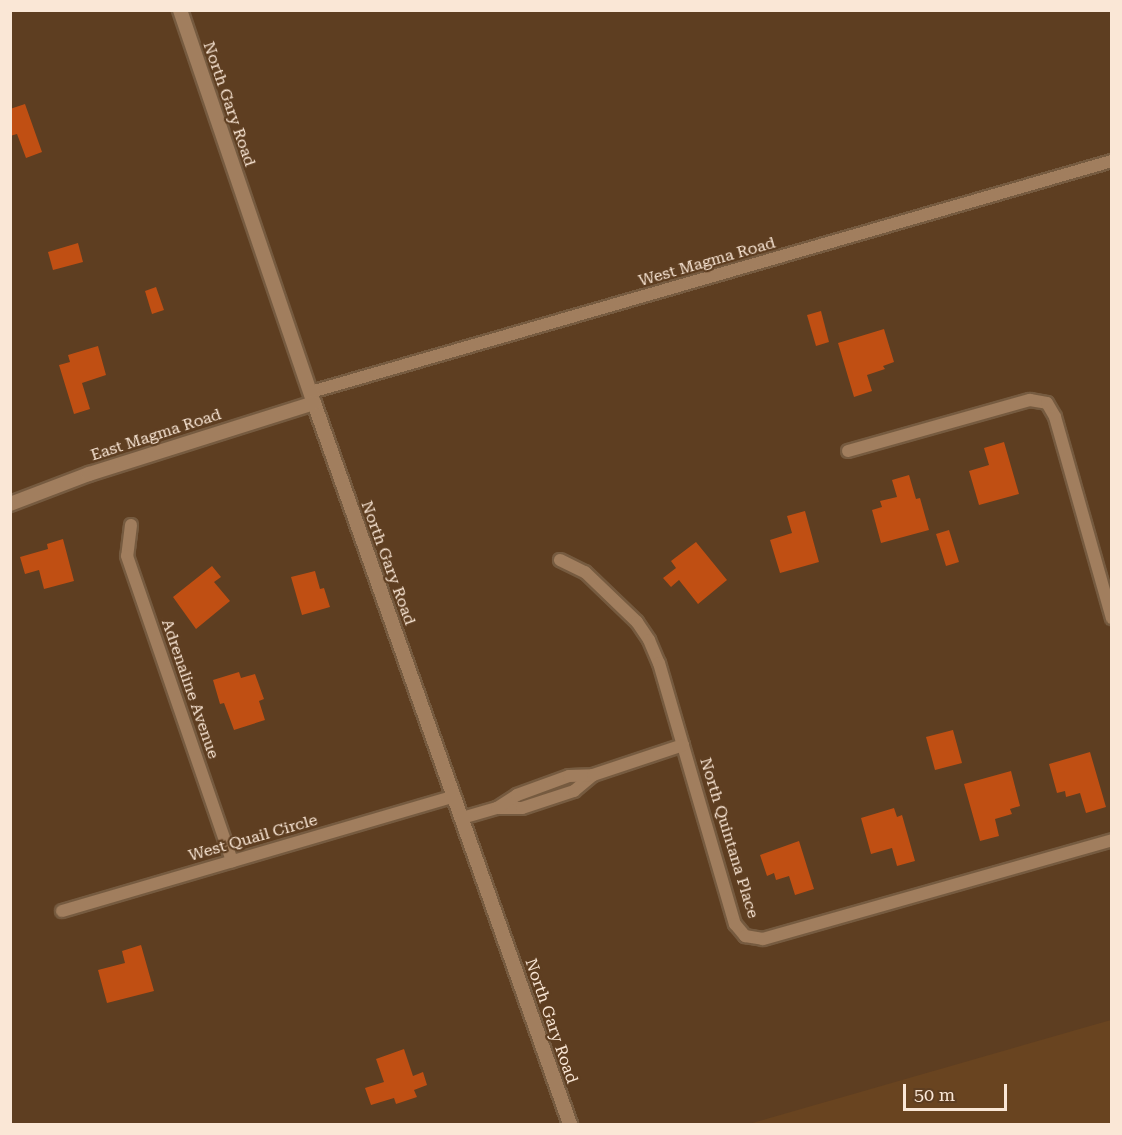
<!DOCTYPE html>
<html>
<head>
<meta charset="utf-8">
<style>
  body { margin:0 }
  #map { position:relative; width:1122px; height:1135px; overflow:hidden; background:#5e3e21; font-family:"Roboto Serif",serif }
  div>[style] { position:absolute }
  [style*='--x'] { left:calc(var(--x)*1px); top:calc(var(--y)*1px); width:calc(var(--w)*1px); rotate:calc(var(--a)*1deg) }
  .built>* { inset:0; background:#694420 }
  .building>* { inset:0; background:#c04f13 }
  .roads { filter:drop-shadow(2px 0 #765b40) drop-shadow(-2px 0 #765b40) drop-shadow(0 2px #765b40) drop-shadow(0 -2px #765b40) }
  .minor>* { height:12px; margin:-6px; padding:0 6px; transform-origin:6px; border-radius:6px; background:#a17e5e }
  .tertiary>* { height:14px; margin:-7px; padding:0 7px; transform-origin:7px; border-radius:7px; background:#a17e5e }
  span { translate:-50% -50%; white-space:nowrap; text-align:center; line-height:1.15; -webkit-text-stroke:4.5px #5e3e21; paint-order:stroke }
  .street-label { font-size:16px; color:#fae7d6 }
  .frame { position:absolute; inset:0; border:12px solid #fae7d6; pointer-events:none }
  .scale { position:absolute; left:903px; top:1084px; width:104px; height:27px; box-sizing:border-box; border:3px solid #fae7d6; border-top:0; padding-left:8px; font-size:18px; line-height:21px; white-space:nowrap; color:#fae7d6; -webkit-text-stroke:4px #5e3e21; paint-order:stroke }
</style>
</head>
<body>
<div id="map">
  <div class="built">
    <div style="clip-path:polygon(1111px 1020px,1111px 1124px,749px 1124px)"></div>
  </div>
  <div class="building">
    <div style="clip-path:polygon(25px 104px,42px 152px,26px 158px,17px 134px,10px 136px,10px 109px)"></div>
    <div style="clip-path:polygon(78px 243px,83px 262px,53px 270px,48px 252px)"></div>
    <div style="clip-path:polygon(156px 287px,164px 310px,152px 314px,145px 291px)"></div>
    <div style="clip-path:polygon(821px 311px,829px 342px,816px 346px,807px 315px)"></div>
    <div style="clip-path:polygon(884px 329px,894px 362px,883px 366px,885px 369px,867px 375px,872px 391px,854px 397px,838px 343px)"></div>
    <div style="clip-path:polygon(98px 346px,106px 375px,82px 383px,90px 409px,74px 414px,59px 365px,70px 362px,68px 355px)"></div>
    <div style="clip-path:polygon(1004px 442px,1019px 494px,979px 505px,969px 471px,989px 465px,984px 448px)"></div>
    <div style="clip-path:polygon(909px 475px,916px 499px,920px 498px,929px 530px,881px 543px,872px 510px,882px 507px,880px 501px,897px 497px,892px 480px)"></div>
    <div style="clip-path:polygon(805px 511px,819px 562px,780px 573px,770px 540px,792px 533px,787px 516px)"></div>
    <div style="clip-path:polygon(949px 530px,959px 562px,946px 566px,936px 534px)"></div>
    <div style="clip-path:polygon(63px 539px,74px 581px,44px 589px,39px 570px,25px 574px,20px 557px,48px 549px,47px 544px)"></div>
    <div style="clip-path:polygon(696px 542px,727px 580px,698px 604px,679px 580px,671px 587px,663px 578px,676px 568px,671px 561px)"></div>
    <div style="clip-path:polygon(212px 566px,221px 577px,214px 582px,230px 601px,196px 629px,173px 597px)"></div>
    <div style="clip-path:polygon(315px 571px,320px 589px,324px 588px,330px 607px,302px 615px,291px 577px)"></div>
    <div style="clip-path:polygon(239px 672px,241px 678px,255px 674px,264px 699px,259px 701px,265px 720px,234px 730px,224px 703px,220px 704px,213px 680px)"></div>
    <div style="clip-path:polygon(953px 730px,962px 763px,935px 770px,926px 737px)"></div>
    <div style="clip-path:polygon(1090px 752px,1106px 807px,1086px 813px,1080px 793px,1066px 797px,1065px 791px,1057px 793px,1049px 764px)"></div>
    <div style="clip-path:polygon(1011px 771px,1020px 806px,1010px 809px,1012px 814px,995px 819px,999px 836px,980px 841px,964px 784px)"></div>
    <div style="clip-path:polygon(894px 808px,897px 817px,902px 815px,915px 861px,897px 866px,892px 848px,871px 854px,861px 818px)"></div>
    <div style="clip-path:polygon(799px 841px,814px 889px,795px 895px,789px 876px,776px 880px,774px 873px,767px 876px,760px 855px)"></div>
    <div style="clip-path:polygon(141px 945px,154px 991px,107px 1003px,98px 970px,125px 963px,122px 951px)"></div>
    <div style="clip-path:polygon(404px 1049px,413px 1076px,423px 1072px,427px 1085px,414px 1090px,417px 1097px,396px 1104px,394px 1098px,371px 1105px,365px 1088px,384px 1082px,376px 1059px)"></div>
  </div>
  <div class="roads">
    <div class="minor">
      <div style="--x:311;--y:392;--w:834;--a:-16.09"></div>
      <div style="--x:848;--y:451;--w:189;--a:-15.7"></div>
      <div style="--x:1030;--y:400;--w:17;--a:10"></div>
      <div style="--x:1047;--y:403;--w:16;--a:60"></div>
      <div style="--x:1055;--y:417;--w:209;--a:74.2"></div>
      <div style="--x:131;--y:525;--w:31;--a:97"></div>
      <div style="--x:127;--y:556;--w:323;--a:71"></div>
      <div style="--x:560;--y:560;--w:28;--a:26"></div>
      <div style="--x:585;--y:572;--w:72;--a:43.9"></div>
      <div style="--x:637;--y:622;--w:22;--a:56"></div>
      <div style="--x:649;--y:640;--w:25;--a:67"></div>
      <div style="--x:659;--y:663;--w:272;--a:73.8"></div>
      <div style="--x:735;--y:924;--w:16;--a:50"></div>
      <div style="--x:745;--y:936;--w:18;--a:9"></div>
      <div style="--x:763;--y:939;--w:363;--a:-15.8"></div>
      <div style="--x:497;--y:808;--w:25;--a:0"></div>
      <div style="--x:522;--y:808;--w:55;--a:-18.1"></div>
      <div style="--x:574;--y:791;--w:25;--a:-40"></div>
      <div style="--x:462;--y:818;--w:36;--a:-16"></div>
      <div style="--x:497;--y:808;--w:24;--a:-33"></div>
      <div style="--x:517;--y:795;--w:55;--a:-20.1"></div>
      <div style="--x:569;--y:776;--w:24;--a:-2"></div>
      <div style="--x:593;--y:775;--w:95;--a:-18.4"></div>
      <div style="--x:62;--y:911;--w:409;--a:-16.3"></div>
    </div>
    <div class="tertiary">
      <div style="--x:180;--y:10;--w:415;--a:71.2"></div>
      <div style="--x:314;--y:403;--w:765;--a:70.45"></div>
      <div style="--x:10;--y:504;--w:85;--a:-20.8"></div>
      <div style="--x:89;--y:474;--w:236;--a:-17.5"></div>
    </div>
  </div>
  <div class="street-label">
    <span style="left:229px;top:104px;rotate:71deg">North Gary Road</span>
    <span style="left:707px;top:262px;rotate:-16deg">West Magma Road</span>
    <span style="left:156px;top:435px;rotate:-18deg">East Magma Road</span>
    <span style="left:388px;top:563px;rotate:70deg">North Gary Road</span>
    <span style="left:190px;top:689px;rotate:71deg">Adrenaline Avenue</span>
    <span style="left:253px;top:838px;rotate:-16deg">West Quail Circle</span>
    <span style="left:729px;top:838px;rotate:73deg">North Quintana Place</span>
    <span style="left:551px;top:1021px;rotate:71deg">North Gary Road</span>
  </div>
  <div class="frame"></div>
  <div class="scale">50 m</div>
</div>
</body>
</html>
